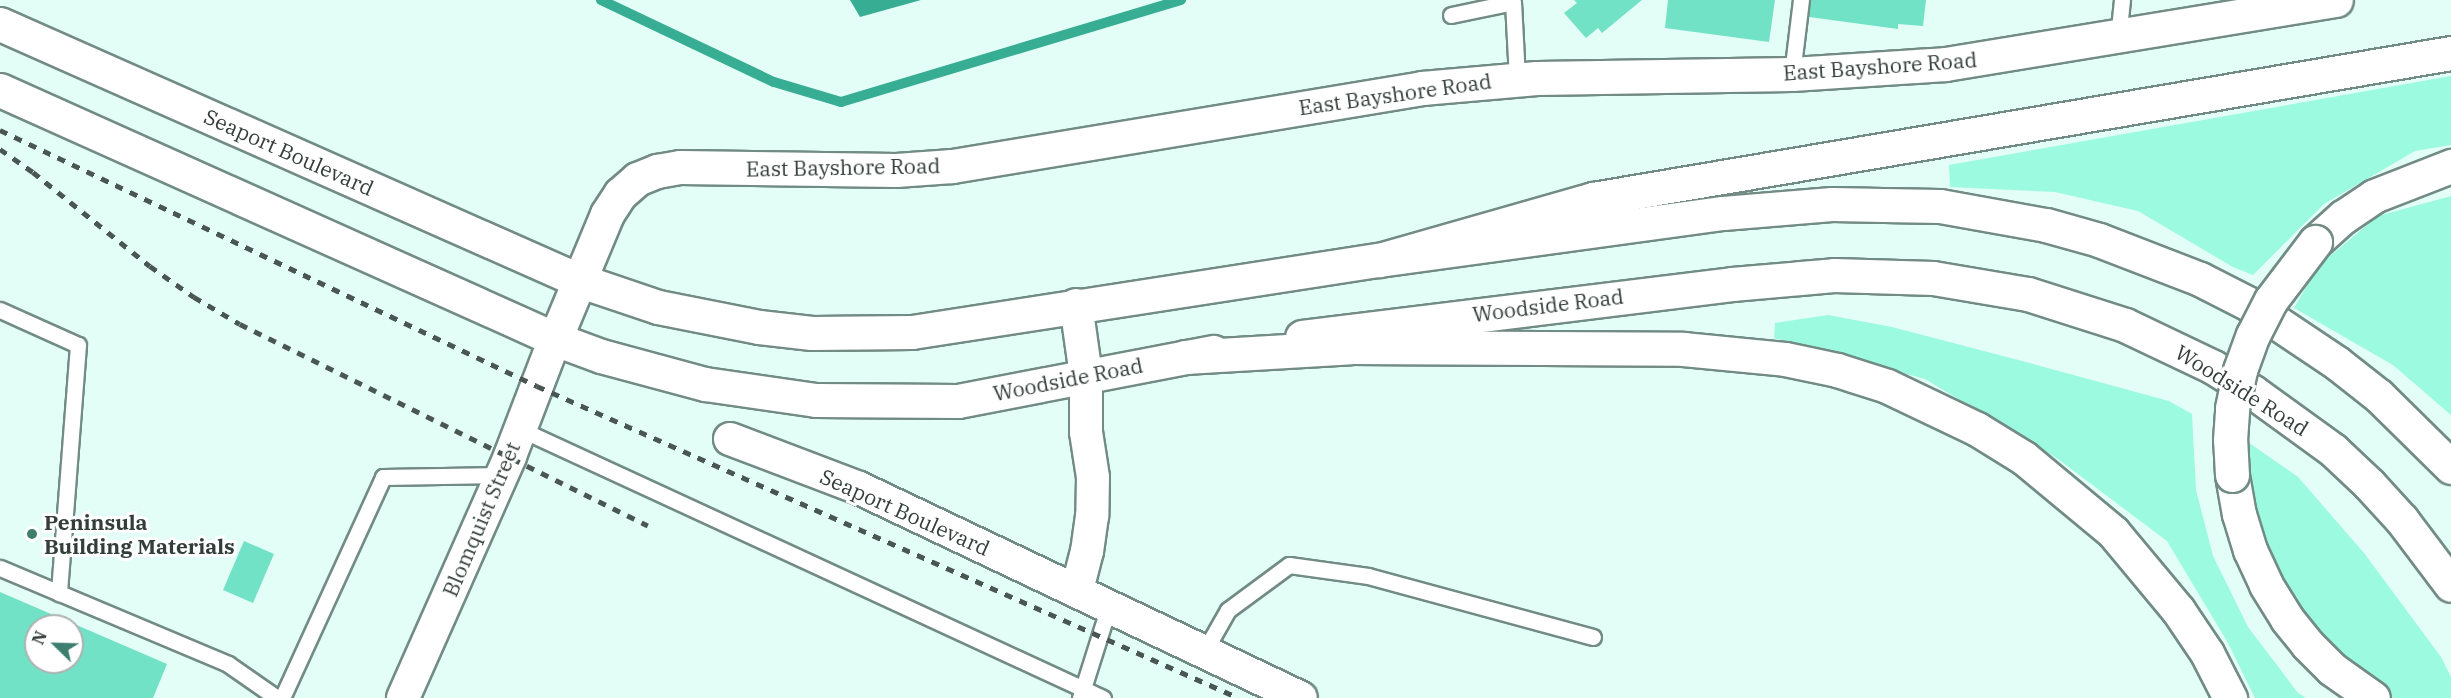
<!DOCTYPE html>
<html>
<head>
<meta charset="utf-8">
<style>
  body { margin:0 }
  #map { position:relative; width:2451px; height:698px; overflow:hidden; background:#e3fef6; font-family:"IBM Plex Serif",serif }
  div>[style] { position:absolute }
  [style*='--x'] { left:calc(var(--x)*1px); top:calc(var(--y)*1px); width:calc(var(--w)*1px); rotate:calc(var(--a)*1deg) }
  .green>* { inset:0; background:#9cfae1 }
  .water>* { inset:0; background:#37ad93 }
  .stream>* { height:10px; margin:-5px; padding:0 5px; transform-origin:5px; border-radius:5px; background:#37ad93 }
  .building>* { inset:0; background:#72e2c6 }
  .roads { filter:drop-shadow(2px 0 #728b84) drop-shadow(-2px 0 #728b84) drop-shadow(0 2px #728b84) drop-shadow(0 -2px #728b84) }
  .service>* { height:15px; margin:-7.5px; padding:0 7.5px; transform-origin:7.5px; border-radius:7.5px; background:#fff }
  .minor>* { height:32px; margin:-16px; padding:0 16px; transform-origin:16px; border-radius:16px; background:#fff }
  .tertiary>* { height:33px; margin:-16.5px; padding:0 16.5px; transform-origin:16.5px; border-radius:16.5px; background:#fff }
  .secondary>* { height:33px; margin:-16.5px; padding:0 16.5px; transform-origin:16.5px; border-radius:16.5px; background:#fff }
  .trunk>* { height:33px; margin:-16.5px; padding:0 16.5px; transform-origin:16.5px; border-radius:16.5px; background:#fff }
  .motorway>* { height:33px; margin:-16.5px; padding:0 16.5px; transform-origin:16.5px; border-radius:16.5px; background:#fff }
  .rail>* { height:4.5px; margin-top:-2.25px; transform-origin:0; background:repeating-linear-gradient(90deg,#495652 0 8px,transparent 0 16px) }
  .bridges { filter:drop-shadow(2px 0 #728b84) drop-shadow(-2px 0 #728b84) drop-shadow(0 2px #728b84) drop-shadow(0 -2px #728b84) }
  .motorway-bridge>* { height:33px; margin:-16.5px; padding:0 16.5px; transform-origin:16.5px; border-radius:16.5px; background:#fff }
  .dots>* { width:16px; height:16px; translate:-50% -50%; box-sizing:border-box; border:3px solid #fff; border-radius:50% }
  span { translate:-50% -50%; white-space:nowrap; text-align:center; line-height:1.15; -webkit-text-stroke:6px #fff; paint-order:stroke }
  .street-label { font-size:21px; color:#333e3b }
  .poi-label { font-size:21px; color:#333e3b; font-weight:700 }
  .left { translate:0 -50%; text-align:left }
  .north { position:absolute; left:24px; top:614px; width:60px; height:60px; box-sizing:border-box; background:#fff; border:2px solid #adb2b1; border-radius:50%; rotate:293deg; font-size:16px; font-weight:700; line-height:24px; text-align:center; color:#333e3b }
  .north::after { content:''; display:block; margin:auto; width:21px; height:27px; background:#3d7e6e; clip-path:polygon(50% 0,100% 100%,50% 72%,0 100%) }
</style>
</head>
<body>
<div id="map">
  <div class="green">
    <div style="clip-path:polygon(2451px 76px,2451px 145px,2415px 151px,2324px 204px,2253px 275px,2233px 267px,2138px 211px,2055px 192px,1950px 187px,1949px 165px)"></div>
    <div style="clip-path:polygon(2451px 196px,2451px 415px,2393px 365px,2294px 308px,2318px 266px,2378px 216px)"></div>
    <div style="clip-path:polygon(1828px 315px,1892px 327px,2026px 362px,2169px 401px,2192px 414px,2196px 490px,2213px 556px,2248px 627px,2298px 693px,2306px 698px,2255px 698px,2228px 643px,2167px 541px,2058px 459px,1925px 379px,1774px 338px,1775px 323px)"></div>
    <div style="clip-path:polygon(2245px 440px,2298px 477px,2364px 553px,2441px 657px,2451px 677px,2451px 698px,2393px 698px,2368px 684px,2320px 647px,2277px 575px,2246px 499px)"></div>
  </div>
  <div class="water">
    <div style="clip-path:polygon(850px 0,921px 0,860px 17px)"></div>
  </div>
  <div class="stream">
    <div style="--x:601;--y:0;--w:191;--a:25.4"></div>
    <div style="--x:774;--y:82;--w:70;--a:16.6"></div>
    <div style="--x:841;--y:102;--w:355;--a:-16.7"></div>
  </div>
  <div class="building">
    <div style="clip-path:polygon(1574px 0,1642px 0,1602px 33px,1598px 28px,1586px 38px,1564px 13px,1577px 3px)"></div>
    <div style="clip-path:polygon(1668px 0,1775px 0,1769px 42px,1665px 28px)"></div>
    <div style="clip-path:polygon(1811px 0,1926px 0,1923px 26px,1898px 24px,1898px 29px,1809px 17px)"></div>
    <div style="clip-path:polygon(244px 541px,274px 554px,253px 603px,223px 590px)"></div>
    <div style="clip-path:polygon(evenodd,0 592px,167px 664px,153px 698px,0 698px,0 592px,36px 626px,72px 626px,72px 662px,36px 662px,36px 626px)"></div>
  </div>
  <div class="roads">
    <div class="service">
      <div style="--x:1451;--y:15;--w:63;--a:-11.8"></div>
      <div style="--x:1513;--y:2;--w:77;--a:87"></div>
      <div style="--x:2118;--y:38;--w:38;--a:-84"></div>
      <div style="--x:1792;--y:74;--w:75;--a:-83.1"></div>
      <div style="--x:0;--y:310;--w:85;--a:24.2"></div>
      <div style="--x:78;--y:345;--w:249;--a:94.4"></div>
      <div style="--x:520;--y:429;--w:642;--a:24.77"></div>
      <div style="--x:0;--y:568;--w:247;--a:22.8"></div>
      <div style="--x:228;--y:664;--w:60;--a:34.8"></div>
      <div style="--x:1204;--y:652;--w:48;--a:-60.3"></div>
      <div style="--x:1228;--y:610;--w:76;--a:-36.4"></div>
      <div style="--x:1289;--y:565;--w:80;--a:7.9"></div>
      <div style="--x:1368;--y:576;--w:233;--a:15.2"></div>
      <div style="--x:282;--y:698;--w:243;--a:-65.4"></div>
      <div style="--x:383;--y:477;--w:119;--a:-1"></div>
      <div style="--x:1080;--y:698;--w:96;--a:-72.5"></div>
    </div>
    <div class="minor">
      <div style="--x:1076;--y:305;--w:71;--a:81.9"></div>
      <div style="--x:1086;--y:375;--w:57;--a:90"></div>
      <div style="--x:1086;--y:432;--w:46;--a:81.2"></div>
      <div style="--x:1093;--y:477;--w:39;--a:91"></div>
      <div style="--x:1092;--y:516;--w:35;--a:98"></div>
      <div style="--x:1087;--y:551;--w:40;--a:104.4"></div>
      <div style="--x:730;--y:439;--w:138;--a:20.8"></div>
      <div style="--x:859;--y:488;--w:489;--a:25.4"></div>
      <div style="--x:403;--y:698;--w:265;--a:-66.1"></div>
      <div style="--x:510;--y:456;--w:125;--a:-69"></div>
    </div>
    <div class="tertiary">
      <div style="--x:555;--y:339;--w:135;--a:-67.4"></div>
      <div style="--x:607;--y:214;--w:24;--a:-57"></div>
      <div style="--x:620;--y:194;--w:23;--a:-41"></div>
      <div style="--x:637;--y:179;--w:22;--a:-22"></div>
      <div style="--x:657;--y:171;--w:23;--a:-10"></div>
      <div style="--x:680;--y:167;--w:216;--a:0.8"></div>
      <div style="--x:896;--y:170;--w:56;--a:-4.1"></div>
      <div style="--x:952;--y:166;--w:476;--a:-9.4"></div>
      <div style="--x:1422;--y:88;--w:115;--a:-5"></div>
      <div style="--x:1537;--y:78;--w:255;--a:-0.9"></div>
      <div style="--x:1792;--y:74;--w:153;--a:-3.7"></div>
      <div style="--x:1945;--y:64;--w:396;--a:-9.3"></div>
    </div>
    <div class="secondary">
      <div style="--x:0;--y:24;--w:632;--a:23.89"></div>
      <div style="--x:0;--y:90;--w:608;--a:24.16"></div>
    </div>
    <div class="trunk">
      <div style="--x:578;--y:280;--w:84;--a:18.6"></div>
      <div style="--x:658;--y:307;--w:103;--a:11.2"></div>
      <div style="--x:759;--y:327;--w:53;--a:6.5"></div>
      <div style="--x:812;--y:333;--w:100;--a:-0.6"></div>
      <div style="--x:912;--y:332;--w:473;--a:-8.8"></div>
      <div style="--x:1379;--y:260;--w:347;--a:-7.8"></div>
      <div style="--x:1723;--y:213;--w:109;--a:-4.7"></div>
      <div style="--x:1832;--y:204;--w:108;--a:1.1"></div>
      <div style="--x:1940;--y:206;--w:108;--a:10.2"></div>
      <div style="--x:2046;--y:225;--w:55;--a:15.8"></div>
      <div style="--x:2099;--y:240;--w:108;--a:21.1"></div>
      <div style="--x:2200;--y:279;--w:55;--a:27"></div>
      <div style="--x:2249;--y:304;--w:106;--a:33.8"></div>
      <div style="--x:2337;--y:363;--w:53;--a:38.2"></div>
      <div style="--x:2379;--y:396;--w:101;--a:44.6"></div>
      <div style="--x:1302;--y:337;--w:433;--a:-7"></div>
      <div style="--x:1732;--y:284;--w:102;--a:-5"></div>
      <div style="--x:1834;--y:275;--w:99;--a:1.7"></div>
      <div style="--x:1933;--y:278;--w:96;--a:9.6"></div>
      <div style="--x:2028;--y:294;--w:102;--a:17.7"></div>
      <div style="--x:2125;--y:325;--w:98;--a:25.5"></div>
      <div style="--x:2213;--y:367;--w:47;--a:32"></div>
      <div style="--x:2253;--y:392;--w:99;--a:35.9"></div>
      <div style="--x:2333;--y:450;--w:50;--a:43.4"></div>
      <div style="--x:2369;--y:484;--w:49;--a:47.5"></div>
      <div style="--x:2402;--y:520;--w:81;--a:53"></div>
      <div style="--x:555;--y:339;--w:49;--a:20.3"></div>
      <div style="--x:601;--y:356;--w:108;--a:15.1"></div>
      <div style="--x:705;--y:384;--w:112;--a:8.2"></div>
      <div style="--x:816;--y:400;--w:142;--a:0.4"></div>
      <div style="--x:958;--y:401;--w:260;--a:-10.9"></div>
    </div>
    <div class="motorway">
      <div style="--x:2315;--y:242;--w:38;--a:-42"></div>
      <div style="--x:2343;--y:217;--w:37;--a:-34"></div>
      <div style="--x:2374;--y:196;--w:83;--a:-21.3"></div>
      <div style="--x:1379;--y:260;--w:223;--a:-15.9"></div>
      <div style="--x:1593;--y:199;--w:870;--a:-9.66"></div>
      <div style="--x:1185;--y:357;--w:166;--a:-3.4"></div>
      <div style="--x:1351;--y:347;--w:332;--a:0.3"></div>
      <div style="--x:1683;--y:349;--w:102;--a:5.6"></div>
      <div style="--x:1785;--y:359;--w:53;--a:11.9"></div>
      <div style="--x:1837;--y:370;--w:52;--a:17.7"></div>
      <div style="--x:1887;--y:386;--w:100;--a:25.5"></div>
      <div style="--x:1977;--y:429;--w:55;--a:31.7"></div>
      <div style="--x:2024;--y:458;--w:116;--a:39.7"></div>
      <div style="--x:2113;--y:532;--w:102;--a:50.2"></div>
      <div style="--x:2178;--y:610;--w:52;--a:56"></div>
      <div style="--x:2207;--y:653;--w:51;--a:62.9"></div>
      <div style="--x:2232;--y:475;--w:40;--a:80"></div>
      <div style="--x:2239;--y:514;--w:38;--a:73"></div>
      <div style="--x:2250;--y:550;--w:38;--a:65"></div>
      <div style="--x:2266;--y:585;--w:40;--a:58"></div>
      <div style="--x:2287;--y:619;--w:32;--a:51"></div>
      <div style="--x:2307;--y:644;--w:35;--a:45"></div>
      <div style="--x:2332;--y:669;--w:50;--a:35.3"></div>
    </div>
  </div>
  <div class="rail">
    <div style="--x:0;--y:130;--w:595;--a:25.49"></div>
    <div style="--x:537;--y:386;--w:768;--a:23.96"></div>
    <div style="--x:0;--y:149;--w:40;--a:34.9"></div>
    <div style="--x:33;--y:172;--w:150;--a:38.8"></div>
    <div style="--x:150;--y:266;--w:54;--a:35.2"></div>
    <div style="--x:194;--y:297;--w:53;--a:30.4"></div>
    <div style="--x:240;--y:324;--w:455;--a:26.3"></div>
  </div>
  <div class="bridges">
    <div class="motorway-bridge">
      <div style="--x:2232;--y:475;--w:35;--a:-93"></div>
      <div style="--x:2230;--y:440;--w:32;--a:-86"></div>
      <div style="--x:2232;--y:408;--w:39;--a:-78"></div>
      <div style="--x:2240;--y:370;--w:37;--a:-70"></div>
      <div style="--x:2253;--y:335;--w:39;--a:-63"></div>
      <div style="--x:2271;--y:300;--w:73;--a:-52.8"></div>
    </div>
  </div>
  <div class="dots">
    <div style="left:32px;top:534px;background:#3d7e6e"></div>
  </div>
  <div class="street-label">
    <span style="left:1880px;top:66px;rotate:-4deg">East Bayshore Road</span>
    <span style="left:1395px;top:94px;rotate:-8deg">East Bayshore Road</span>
    <span style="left:289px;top:152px;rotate:24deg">Seaport Boulevard</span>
    <span style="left:843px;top:167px;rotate:-1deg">East Bayshore Road</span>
    <span style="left:1548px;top:305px;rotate:-7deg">Woodside Road</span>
    <span style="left:1068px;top:379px;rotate:-11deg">Woodside Road</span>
    <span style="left:2242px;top:390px;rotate:32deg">Woodside Road</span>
    <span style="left:905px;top:512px;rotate:24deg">Seaport Boulevard</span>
    <span style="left:481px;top:519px;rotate:-67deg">Blomquist Street</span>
  </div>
  <div class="poi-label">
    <span class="left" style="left:44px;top:534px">Peninsula<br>Building Materials</span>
  </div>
  <div class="north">N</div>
</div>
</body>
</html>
